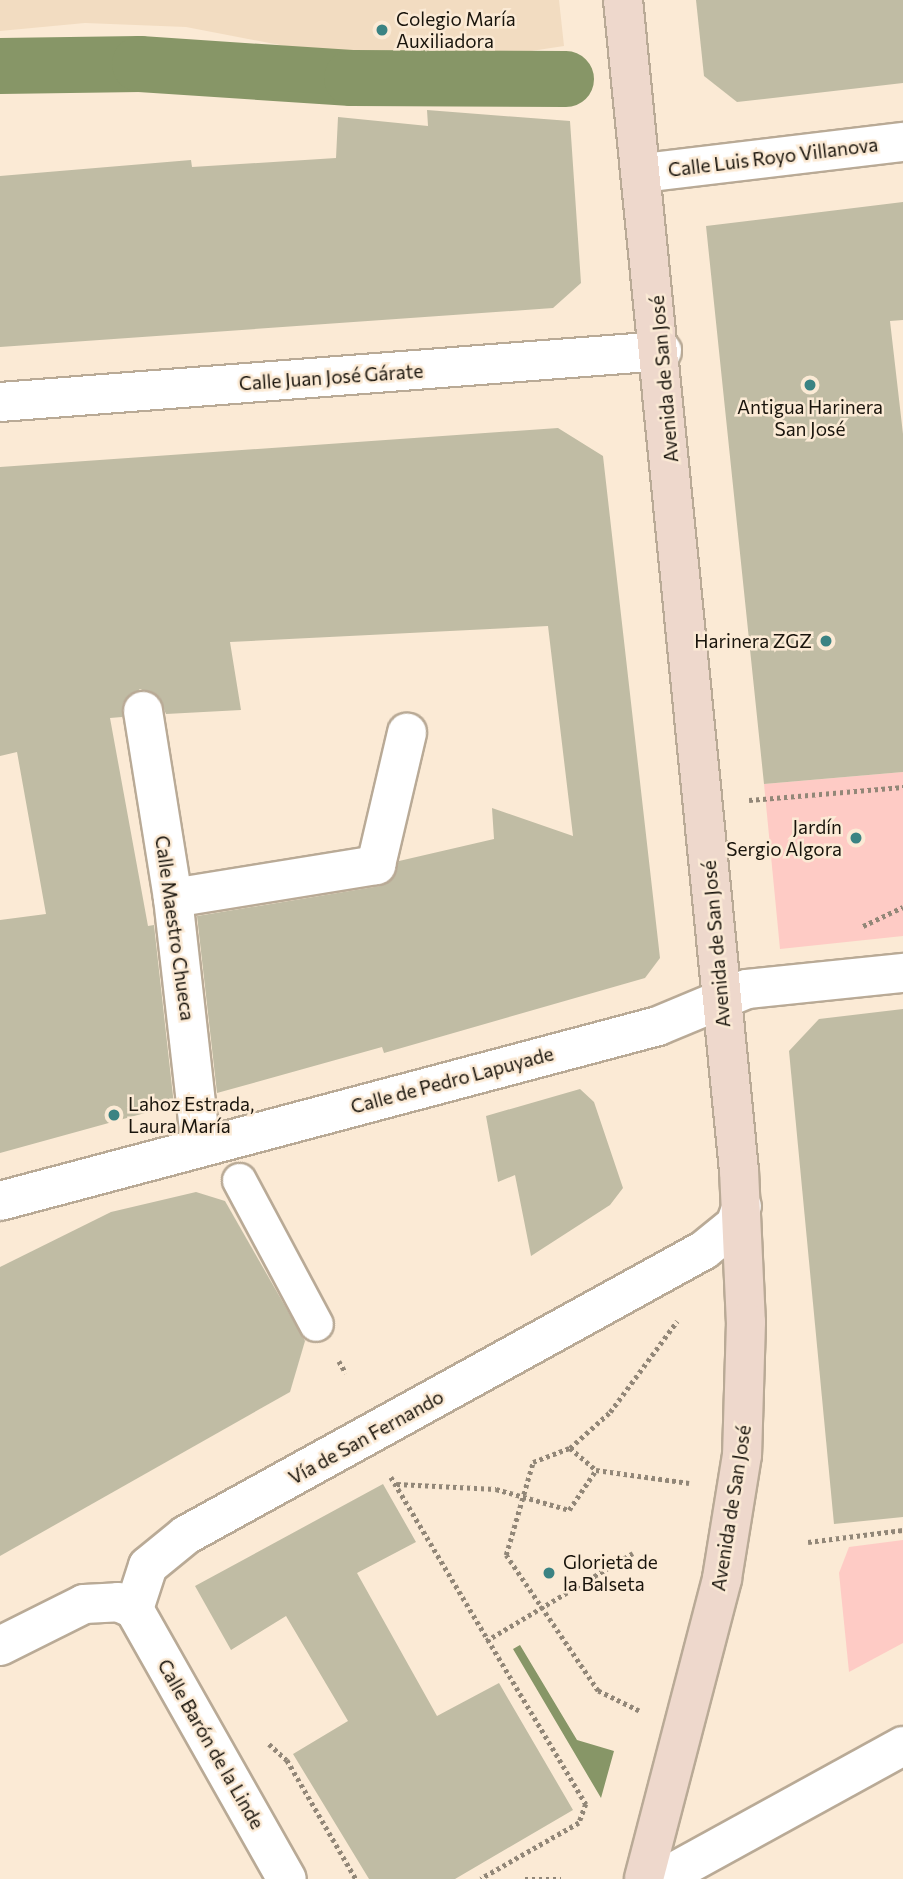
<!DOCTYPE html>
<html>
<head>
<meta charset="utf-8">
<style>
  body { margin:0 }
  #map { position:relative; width:903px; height:1879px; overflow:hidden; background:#fbead5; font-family:Commissioner,sans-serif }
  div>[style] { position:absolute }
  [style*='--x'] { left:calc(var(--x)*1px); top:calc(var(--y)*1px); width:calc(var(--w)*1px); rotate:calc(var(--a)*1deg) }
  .built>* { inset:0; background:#f2dcc1 }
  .green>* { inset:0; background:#fecbc5 }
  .water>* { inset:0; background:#879667 }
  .canal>* { height:56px; margin:-28px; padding:0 28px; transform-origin:28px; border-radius:28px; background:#879667 }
  .building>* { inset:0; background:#c0bca4 }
  .path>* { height:4.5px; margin-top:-2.25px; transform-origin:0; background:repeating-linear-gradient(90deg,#928778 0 3.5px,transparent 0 7px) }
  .roads { filter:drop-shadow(2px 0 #b9aa96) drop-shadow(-2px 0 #b9aa96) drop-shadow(0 2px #b9aa96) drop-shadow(0 -2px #b9aa96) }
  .pedestrian>* { height:33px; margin:-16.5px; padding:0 16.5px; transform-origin:16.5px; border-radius:16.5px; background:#fff }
  .minor>* { height:38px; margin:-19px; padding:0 19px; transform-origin:19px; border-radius:19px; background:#fff }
  .secondary>* { height:38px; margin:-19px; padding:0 19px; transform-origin:19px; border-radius:19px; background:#eed8cc }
  .dots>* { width:19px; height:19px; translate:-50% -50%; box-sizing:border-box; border:4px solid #fbead5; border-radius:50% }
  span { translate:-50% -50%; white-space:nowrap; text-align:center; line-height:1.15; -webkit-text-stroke:5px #fbead5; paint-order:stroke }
  .poi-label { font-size:19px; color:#19140c }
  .left { translate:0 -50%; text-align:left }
  .right { translate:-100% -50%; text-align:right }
  .street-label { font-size:19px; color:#19140c }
</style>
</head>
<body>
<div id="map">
  <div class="built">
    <div style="clip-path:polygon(0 0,559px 0,564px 46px,473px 60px,472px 51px,357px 59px,356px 50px,316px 52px,186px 27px,85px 23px,0 31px)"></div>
  </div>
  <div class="green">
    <div style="clip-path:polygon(903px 772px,903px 936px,780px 949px,764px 784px)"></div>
    <div style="clip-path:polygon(903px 1540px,903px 1643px,849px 1672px,839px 1573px,849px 1547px)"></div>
  </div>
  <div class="water">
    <div style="clip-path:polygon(520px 1645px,577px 1740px,614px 1751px,601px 1798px,513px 1649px)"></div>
  </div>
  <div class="canal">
    <div style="--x:0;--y:66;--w:140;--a:-0.8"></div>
    <div style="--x:140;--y:64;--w:212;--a:3.8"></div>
    <div style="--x:352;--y:78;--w:214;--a:0.3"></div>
  </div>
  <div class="building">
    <div style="clip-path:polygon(696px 0,903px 0,903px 83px,737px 102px,704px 76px)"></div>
    <div style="clip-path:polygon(427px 110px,570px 121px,581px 283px,553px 308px,0 347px,0 176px,191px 160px,192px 167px,336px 158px,338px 117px,428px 126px)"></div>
    <div style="clip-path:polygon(903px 202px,903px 320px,890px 321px,903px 434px,903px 772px,764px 784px,706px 226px)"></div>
    <div style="clip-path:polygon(558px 428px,603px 456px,660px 958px,645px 978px,384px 1053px,382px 1047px,217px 1093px,197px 916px,380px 886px,391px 880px,399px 861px,494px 839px,492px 808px,573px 836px,548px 626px,230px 642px,241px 710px,166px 714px,159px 697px,140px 689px,123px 703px,122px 717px,110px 718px,148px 926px,154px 925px,174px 1105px,0 1153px,0 920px,46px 914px,17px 752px,0 756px,0 467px)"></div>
    <div style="clip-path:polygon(903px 1009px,903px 1517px,834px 1524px,789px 1051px,819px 1019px)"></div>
    <div style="clip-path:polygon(580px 1089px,594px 1102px,623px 1188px,610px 1205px,531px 1256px,515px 1175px,498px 1182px,486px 1116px)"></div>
    <div style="clip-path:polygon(196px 1192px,225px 1201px,305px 1341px,290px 1392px,0 1556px,0 1267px,111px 1212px)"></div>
    <div style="clip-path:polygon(383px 1484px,416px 1542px,357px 1573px,437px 1716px,499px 1683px,573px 1810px,455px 1879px,369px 1879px,293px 1754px,348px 1721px,286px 1616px,231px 1650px,195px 1586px)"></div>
  </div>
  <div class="path">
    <div style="--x:749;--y:800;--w:155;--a:-4.8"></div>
    <div style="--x:863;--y:926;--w:44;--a:-25.4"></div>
    <div style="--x:339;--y:1361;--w:14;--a:60"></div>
    <div style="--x:570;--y:1448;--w:34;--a:40"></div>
    <div style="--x:596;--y:1470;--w:94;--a:8"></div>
    <div style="--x:391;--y:1477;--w:381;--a:59.2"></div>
    <div style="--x:586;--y:1804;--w:20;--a:110"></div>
    <div style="--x:579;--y:1823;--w:113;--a:150.3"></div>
    <div style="--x:397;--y:1484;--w:99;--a:2.9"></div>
    <div style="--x:496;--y:1489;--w:76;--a:16"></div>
    <div style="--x:569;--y:1510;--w:48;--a:-56"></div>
    <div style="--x:808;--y:1542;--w:96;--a:-7.2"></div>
    <div style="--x:486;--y:1641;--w:171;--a:-30.9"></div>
    <div style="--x:639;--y:1711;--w:46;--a:-154"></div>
    <div style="--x:598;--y:1691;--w:164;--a:-124.1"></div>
    <div style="--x:506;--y:1555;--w:97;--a:-73.8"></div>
    <div style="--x:533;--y:1462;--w:40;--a:-21"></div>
    <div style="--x:570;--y:1448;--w:54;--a:-42"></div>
    <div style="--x:610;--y:1412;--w:113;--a:-53.6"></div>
    <div style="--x:269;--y:1744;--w:24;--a:42"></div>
    <div style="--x:287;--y:1760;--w:138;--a:59.9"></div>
    <div style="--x:525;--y:1879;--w:36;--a:0"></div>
  </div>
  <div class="roads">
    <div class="pedestrian">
      <div style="--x:239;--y:1180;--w:163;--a:61.9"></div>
    </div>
    <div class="minor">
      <div style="--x:643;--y:173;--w:262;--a:-6.8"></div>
      <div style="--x:0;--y:402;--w:664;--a:-4.41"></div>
      <div style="--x:143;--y:711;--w:189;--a:80.9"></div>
      <div style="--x:173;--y:898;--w:250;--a:83.6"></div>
      <div style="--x:173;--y:898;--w:206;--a:-9.2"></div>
      <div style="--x:376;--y:865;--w:136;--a:-76.8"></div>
      <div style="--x:0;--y:1201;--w:681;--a:-14.89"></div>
      <div style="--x:658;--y:1026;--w:96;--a:-22.6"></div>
      <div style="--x:747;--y:989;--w:157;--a:-5.9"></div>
      <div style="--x:134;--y:1609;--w:45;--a:-72"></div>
      <div style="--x:148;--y:1566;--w:49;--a:-39.2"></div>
      <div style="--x:186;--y:1535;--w:591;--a:-28.82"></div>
      <div style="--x:704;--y:1250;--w:40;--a:-39"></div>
      <div style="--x:735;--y:1225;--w:20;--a:-70"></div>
      <div style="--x:134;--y:1609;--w:310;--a:60.5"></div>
      <div style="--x:0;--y:1646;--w:94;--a:-26.6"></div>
      <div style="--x:84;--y:1604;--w:34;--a:-3"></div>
      <div style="--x:118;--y:1602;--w:17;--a:24"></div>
      <div style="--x:661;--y:1879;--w:276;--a:-28.8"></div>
    </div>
    <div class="secondary">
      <div style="--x:623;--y:0;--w:1176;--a:84.34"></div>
      <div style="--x:739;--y:1170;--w:152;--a:87.4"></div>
      <div style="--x:746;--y:1322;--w:133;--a:91.7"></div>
      <div style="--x:742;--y:1455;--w:126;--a:99.2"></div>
      <div style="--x:722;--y:1579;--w:310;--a:104.6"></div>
    </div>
  </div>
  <div class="dots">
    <div style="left:382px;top:30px;background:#3b8383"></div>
    <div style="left:810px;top:385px;background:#3b8383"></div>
    <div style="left:826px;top:641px;background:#3b8383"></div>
    <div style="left:856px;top:838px;background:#3b8383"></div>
    <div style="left:114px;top:1115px;background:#3b8383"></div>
    <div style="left:549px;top:1573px;background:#3b8383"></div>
  </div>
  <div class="poi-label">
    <span class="left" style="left:396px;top:30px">Colegio María<br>Auxiliadora</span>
    <span style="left:810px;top:418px">Antigua Harinera<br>San José</span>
    <span class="right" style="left:812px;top:641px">Harinera ZGZ</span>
    <span class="right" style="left:842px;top:838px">Jardín<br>Sergio Algora</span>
    <span class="left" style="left:128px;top:1115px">Lahoz Estrada,<br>Laura María</span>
    <span class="left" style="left:563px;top:1573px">Glorieta de<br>la Balseta</span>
  </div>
  <div class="street-label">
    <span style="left:773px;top:157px;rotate:-7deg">Calle Luis Royo Villanova</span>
    <span style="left:331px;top:377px;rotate:-4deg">Calle Juan José Gárate</span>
    <span style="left:664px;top:379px;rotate:-95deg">Avenida de San José</span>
    <span style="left:175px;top:928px;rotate:82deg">Calle Maestro Chueca</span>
    <span style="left:716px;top:944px;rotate:-95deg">Avenida de San José</span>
    <span style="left:452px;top:1080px;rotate:-15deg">Calle de Pedro Lapuyade</span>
    <span style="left:366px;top:1437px;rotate:-29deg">Vía de San Fernando</span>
    <span style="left:731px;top:1508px;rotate:-81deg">Avenida de San José</span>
    <span style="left:211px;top:1744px;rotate:60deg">Calle Barón de la Linde</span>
  </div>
</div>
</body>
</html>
